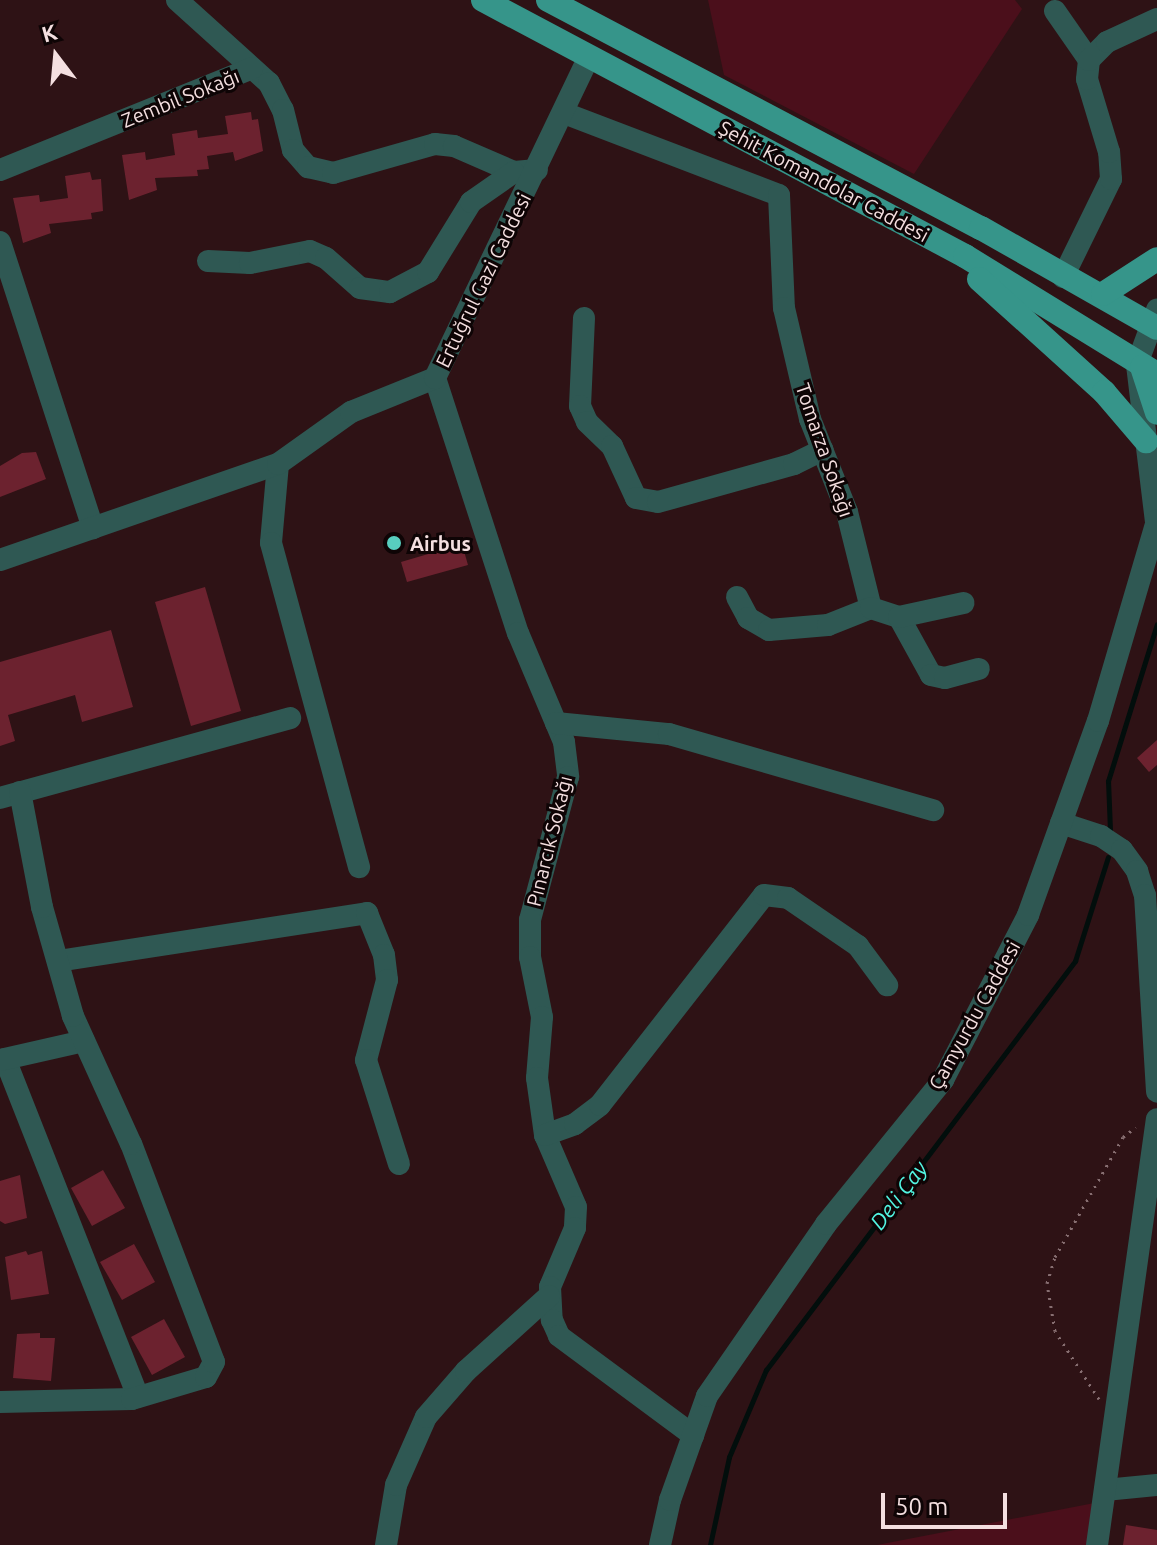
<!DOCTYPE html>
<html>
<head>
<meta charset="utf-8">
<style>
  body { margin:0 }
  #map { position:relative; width:1157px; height:1545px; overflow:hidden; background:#2e1215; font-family:Ubuntu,sans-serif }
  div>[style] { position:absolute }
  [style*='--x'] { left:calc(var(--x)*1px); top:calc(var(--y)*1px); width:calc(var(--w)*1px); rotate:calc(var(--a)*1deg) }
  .green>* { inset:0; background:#4b0f1b }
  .stream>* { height:5px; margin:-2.5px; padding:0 2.5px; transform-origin:2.5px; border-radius:2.5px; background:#020e0c }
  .building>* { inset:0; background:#6c222f }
  .path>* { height:3px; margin-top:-1.5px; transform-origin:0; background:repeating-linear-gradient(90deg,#876e71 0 2px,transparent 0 8px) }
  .minor>* { height:22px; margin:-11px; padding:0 11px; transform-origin:11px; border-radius:11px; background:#2f5853 }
  .major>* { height:24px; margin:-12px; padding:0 12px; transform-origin:12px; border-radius:12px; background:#36958a }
  .dots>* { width:22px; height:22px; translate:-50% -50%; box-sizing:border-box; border:4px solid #0e0405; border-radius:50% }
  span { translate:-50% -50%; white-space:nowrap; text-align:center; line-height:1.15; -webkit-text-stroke:6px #0e0405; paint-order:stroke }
  .street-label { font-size:20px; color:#f4dfe0 }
  .poi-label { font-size:20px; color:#f4dfe0; font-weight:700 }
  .left { translate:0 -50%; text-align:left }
  .water-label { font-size:22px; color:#52f4e2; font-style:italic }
  .north { position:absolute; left:16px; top:16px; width:80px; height:80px; -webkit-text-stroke:6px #0e0405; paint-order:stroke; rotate:344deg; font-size:22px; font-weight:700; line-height:32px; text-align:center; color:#f4dfe0 }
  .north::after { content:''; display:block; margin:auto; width:28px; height:36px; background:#f4dfe0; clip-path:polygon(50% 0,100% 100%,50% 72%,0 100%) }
  .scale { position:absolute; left:881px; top:1493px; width:126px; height:36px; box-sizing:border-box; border:4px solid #f4dfe0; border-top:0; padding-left:10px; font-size:24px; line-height:28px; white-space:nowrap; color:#f4dfe0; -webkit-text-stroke:6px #0e0405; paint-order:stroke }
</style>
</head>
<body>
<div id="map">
  <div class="green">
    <div style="clip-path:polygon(708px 0,1015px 0,1022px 9px,914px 174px,724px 75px)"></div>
    <div style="clip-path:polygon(1115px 1499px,1106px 1545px,877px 1545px)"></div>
  </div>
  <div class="stream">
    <div style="--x:1110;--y:830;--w:49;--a:-92.3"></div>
    <div style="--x:1108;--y:781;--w:164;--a:-72.7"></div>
    <div style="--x:710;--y:1545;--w:90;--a:-77.8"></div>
    <div style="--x:729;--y:1457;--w:95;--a:-67"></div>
    <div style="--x:766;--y:1370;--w:513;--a:-52.93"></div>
    <div style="--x:1075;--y:961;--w:109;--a:-72.4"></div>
  </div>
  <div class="building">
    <div style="clip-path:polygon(251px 112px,252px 120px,258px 119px,263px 151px,235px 161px,233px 152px,207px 156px,209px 169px,197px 170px,198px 176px,155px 178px,157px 190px,129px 200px,122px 155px,145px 152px,146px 160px,175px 155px,172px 134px,197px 130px,198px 138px,228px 134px,225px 116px)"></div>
    <div style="clip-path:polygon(90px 172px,92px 180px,101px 179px,103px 211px,91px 213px,92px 219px,49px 224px,51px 233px,23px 243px,13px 198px,39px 195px,40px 202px,68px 198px,65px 176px)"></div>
    <div style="clip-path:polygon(36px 452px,46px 479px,0 497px,0 466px,22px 453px)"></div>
    <div style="clip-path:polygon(462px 544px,468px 565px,407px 582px,401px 562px)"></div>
    <div style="clip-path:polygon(205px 587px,241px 711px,191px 726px,155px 602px)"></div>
    <div style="clip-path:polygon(111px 630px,133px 707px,82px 722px,75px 695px,8px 715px,15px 741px,0 746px,0 662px)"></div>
    <div style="clip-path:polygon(1157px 740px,1157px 765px,1149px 772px,1137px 758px)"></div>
    <div style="clip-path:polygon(103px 1170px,125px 1208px,92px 1226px,71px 1188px)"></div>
    <div style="clip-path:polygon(20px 1175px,27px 1218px,5px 1224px,0 1221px,0 1181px)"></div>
    <div style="clip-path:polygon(134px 1244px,155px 1282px,122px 1300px,100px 1262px)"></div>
    <div style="clip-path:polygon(26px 1251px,28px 1255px,42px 1251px,49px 1294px,11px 1300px,5px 1257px)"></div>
    <div style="clip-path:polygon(164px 1319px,185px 1357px,152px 1375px,131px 1337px)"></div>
    <div style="clip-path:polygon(40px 1333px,40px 1338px,55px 1338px,51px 1381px,13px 1378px,17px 1334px)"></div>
    <div style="clip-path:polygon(1126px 1525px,1157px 1530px,1157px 1545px,1123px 1545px)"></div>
  </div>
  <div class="path">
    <div style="--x:1099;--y:1399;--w:81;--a:-122.9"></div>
    <div style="--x:1055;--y:1331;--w:49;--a:-99.5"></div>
    <div style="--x:1047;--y:1283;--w:27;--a:-73"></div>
    <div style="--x:1055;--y:1257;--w:138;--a:-60.5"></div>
    <div style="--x:1123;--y:1137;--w:16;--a:-38"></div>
  </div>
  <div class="minor">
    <div style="--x:177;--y:0;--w:124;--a:42.1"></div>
    <div style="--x:269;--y:83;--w:30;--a:63"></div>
    <div style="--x:283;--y:110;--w:41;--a:76"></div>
    <div style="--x:293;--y:150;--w:23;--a:49"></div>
    <div style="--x:308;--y:167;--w:26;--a:13"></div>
    <div style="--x:333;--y:173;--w:106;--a:-15.9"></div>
    <div style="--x:435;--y:144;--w:19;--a:6"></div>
    <div style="--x:454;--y:146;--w:65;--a:23.4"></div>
    <div style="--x:514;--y:172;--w:23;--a:-5"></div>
    <div style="--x:1055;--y:11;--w:60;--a:55.2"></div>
    <div style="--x:564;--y:113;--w:230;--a:20.9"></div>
    <div style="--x:0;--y:170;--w:272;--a:-22"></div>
    <div style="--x:779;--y:195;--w:113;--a:87.5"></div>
    <div style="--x:784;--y:308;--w:114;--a:76.8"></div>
    <div style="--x:810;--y:419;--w:100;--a:68.3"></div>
    <div style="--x:847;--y:512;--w:99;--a:76"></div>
    <div style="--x:0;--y:242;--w:301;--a:72"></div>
    <div style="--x:208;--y:261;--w:42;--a:2.7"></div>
    <div style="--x:250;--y:263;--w:61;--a:-11.3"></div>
    <div style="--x:310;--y:251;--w:17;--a:24"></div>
    <div style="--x:326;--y:258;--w:45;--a:41.4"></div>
    <div style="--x:360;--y:288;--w:30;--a:8"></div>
    <div style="--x:390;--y:292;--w:43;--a:-27.8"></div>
    <div style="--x:428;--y:272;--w:82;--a:-58.4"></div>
    <div style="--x:471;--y:202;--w:52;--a:-34.9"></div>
    <div style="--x:1063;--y:277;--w:109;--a:-63.9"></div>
    <div style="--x:1111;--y:179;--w:27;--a:-94"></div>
    <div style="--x:1109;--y:152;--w:76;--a:-106.8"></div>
    <div style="--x:1087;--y:79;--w:19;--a:-84"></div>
    <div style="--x:1089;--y:60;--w:25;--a:-45"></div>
    <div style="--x:1107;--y:42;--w:55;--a:-24.7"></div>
    <div style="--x:584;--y:318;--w:88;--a:92.6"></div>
    <div style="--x:580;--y:406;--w:17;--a:66"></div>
    <div style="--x:587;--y:422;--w:35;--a:44"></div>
    <div style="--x:612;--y:446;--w:57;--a:65.2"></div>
    <div style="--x:636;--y:498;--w:22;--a:10"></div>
    <div style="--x:658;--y:502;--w:141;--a:-15.6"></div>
    <div style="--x:794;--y:464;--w:32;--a:-26"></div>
    <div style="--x:435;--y:378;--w:268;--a:72"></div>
    <div style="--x:518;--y:633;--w:118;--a:67.1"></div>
    <div style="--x:564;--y:742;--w:35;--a:83"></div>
    <div style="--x:568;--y:777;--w:148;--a:104.9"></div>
    <div style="--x:530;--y:920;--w:37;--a:90"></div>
    <div style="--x:530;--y:957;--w:61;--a:78.7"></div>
    <div style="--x:542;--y:1017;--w:61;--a:94.7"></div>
    <div style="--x:537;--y:1078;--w:58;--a:82"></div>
    <div style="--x:545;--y:1135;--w:78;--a:66.7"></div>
    <div style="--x:576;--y:1207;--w:21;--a:93"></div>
    <div style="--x:575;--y:1228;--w:64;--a:113"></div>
    <div style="--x:550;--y:1287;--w:33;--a:87"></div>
    <div style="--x:552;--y:1320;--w:17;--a:66"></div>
    <div style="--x:559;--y:1336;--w:167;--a:36.5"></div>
    <div style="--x:278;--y:464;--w:79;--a:95.1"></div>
    <div style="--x:271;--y:543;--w:336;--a:74.8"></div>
    <div style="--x:1156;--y:522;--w:159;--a:-96.9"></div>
    <div style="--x:1137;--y:364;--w:58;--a:-69.7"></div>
    <div style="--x:0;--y:560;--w:294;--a:-19.1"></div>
    <div style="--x:278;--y:464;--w:90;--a:-35.5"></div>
    <div style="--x:351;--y:412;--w:91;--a:-22"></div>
    <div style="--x:435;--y:378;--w:356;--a:-64.4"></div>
    <div style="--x:737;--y:597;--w:24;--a:62"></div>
    <div style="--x:748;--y:618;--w:24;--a:30"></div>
    <div style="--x:769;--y:630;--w:59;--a:-4.8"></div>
    <div style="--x:828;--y:625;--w:46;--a:-21.6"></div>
    <div style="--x:871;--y:608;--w:29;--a:18"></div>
    <div style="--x:899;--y:617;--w:66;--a:61.1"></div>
    <div style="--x:931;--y:675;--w:14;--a:12"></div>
    <div style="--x:945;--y:678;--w:35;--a:-15"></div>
    <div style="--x:899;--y:617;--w:66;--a:-12.2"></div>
    <div style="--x:556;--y:723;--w:114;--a:5.6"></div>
    <div style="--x:669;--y:734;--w:275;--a:16.1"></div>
    <div style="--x:0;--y:798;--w:301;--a:-15.4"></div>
    <div style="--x:1061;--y:823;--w:42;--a:18"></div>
    <div style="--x:1101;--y:836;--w:25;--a:34"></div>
    <div style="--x:1122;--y:850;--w:26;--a:54"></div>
    <div style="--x:1137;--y:871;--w:25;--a:72"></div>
    <div style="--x:1145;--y:895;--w:197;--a:86.5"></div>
    <div style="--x:58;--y:961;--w:313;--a:-8.8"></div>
    <div style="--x:367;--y:913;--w:45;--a:68"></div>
    <div style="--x:384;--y:955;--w:25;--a:83"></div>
    <div style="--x:387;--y:980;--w:83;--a:104.7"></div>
    <div style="--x:366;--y:1060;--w:109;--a:72.4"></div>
    <div style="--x:5;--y:1059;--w:363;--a:68.5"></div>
    <div style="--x:0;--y:1060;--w:86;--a:-12.7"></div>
    <div style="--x:545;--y:1135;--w:32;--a:-20"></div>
    <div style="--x:575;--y:1124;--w:31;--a:-37"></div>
    <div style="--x:600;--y:1105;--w:266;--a:-52"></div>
    <div style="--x:764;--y:895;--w:24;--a:7"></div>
    <div style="--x:788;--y:898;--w:85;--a:34.4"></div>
    <div style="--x:858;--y:946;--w:49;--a:53.4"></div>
    <div style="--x:0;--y:1402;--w:132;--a:-1.3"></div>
    <div style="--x:132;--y:1399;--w:77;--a:-16.6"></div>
    <div style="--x:206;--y:1377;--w:17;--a:-62"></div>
    <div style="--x:214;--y:1362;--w:233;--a:-110.8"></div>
    <div style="--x:131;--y:1144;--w:141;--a:-114.4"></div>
    <div style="--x:73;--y:1016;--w:113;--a:-105.9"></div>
    <div style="--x:42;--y:907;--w:117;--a:-100.8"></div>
    <div style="--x:1105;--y:1490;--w:52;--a:-5.5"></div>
    <div style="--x:386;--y:1545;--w:61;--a:-80.5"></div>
    <div style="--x:396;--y:1485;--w:74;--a:-66.2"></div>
    <div style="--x:426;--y:1417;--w:61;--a:-49"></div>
    <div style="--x:466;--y:1371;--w:112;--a:-42.1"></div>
    <div style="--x:660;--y:1545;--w:46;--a:-77.5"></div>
    <div style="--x:670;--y:1500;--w:110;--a:-70.4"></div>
    <div style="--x:707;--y:1396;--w:209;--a:-55.3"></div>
    <div style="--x:826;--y:1224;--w:186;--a:-50.9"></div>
    <div style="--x:943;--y:1080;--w:186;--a:-62.7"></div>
    <div style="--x:1028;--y:915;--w:206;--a:-70.2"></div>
    <div style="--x:1098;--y:721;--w:209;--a:-73.6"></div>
    <div style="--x:1097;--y:1545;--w:430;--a:-82"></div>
  </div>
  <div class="major">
    <div style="--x:483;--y:0;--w:546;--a:27.97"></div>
    <div style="--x:965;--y:256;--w:225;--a:31.6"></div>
    <div style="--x:548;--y:0;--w:489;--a:27.8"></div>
    <div style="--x:981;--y:228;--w:202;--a:29.6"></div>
    <div style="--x:979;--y:279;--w:169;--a:42.1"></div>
    <div style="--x:1104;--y:392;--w:65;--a:49.4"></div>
    <div style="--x:1103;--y:294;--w:64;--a:-32.9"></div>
    <div style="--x:1142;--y:367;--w:48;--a:71.9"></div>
  </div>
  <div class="dots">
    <div style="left:394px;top:543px;background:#58cebf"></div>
  </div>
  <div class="street-label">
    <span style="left:180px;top:98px;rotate:-22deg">Zembil Sokağı</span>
    <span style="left:824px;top:181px;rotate:28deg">Şehit Komandolar Caddesi</span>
    <span style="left:483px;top:280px;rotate:-64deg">Ertuğrul Gazi Caddesi</span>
    <span style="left:825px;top:450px;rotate:71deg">Tomarza Sokağı</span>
    <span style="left:549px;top:841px;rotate:-76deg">Pınarcık Sokağı</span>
    <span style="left:974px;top:1015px;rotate:-61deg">Çamyurdu Caddesi</span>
  </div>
  <div class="poi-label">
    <span class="left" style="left:410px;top:543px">Airbus</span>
  </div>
  <div class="water-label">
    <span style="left:898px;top:1195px;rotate:-53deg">Deli Çay</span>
  </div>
  <div class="north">K</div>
  <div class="scale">50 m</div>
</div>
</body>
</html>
